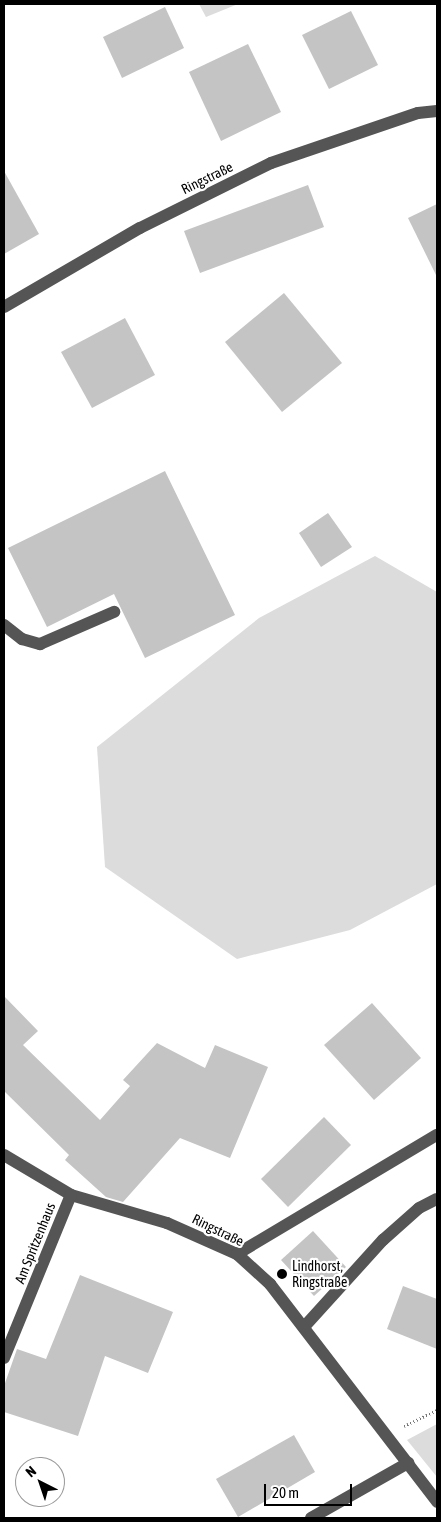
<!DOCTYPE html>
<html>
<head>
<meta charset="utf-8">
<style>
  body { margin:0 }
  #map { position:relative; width:441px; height:1522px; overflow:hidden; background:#fff; font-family:"Asap Condensed",sans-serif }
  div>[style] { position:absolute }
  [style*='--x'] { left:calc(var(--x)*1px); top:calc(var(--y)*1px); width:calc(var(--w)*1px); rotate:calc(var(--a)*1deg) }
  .green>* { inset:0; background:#dcdcdc }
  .building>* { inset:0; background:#c4c4c4 }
  .path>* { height:3px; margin-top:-1.5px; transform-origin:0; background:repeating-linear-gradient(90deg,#777 0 1px,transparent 0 3.5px) }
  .minor>* { height:12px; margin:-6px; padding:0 6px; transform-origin:6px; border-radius:6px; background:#555 }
  .dots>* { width:14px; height:14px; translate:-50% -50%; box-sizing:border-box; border:2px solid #fff; border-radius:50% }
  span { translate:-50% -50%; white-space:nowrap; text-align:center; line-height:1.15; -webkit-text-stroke:4.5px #fff; paint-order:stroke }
  .street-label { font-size:14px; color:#000 }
  .poi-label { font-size:14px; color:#000 }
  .left { translate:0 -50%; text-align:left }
  .frame { position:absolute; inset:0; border:5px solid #000; pointer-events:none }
  .north { position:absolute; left:15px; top:1457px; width:50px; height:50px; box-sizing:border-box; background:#fff; border:1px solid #999; border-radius:50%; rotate:319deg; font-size:14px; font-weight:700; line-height:20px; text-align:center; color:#000 }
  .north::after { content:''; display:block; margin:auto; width:18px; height:22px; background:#000; clip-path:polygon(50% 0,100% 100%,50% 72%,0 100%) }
  .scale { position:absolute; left:264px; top:1484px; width:88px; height:22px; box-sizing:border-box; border:2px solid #000; border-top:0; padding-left:6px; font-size:15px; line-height:18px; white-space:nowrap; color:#000; -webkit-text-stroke:4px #fff; paint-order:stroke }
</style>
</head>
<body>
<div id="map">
  <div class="green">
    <div style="clip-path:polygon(199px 4px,238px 4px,206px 17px)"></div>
    <div style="clip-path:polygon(375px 556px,437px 592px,437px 884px,350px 930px,237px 959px,105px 867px,97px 747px,259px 618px)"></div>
    <div style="clip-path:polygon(437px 1424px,437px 1477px,407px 1440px)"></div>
  </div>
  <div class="building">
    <div style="clip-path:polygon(165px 7px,184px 48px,122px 78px,103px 37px)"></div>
    <div style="clip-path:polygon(351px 11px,378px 65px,329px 89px,302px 35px)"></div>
    <div style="clip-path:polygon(248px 44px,281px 112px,221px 141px,189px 72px)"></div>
    <div style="clip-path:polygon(4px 171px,39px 234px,4px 254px)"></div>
    <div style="clip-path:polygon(308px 185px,324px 227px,200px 273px,184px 231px)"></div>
    <div style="clip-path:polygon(437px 204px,437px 277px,408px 218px)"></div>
    <div style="clip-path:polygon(284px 293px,342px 363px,282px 412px,225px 342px)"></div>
    <div style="clip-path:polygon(125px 318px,155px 375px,92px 408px,61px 352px)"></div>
    <div style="clip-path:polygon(165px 471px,235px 615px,145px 658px,114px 594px,47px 627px,8px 548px)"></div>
    <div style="clip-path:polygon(328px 513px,352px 547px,321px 567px,299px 533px)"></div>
    <div style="clip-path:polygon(4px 996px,38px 1031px,23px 1045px,100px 1120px,130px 1086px,123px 1080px,157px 1043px,205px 1068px,215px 1045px,268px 1067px,230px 1158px,180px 1138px,123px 1202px,106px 1197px,65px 1160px,69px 1155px,4px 1091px)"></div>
    <div style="clip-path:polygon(372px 1003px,421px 1058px,374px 1100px,324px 1045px)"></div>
    <div style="clip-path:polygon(324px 1117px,351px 1145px,288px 1207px,261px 1179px)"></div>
    <div style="clip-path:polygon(313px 1231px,346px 1267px,314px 1296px,281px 1260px)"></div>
    <div style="clip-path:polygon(80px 1275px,173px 1312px,148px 1373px,105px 1356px,78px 1436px,4px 1412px,4px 1386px,17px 1349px,46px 1359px)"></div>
    <div style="clip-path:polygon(403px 1286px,437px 1299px,437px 1349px,387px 1329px)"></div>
    <div style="clip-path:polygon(294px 1435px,315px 1472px,238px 1517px,216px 1479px)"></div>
  </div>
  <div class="path">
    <div style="--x:404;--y:1426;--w:37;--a:-26"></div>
  </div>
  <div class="minor">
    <div style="--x:4;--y:307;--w:157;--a:-30.2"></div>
    <div style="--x:140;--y:228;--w:146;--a:-26.4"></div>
    <div style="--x:271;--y:163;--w:155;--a:-18.8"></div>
    <div style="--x:418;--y:113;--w:19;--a:-6"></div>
    <div style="--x:4;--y:625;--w:23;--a:38"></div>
    <div style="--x:22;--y:639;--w:19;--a:16"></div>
    <div style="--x:40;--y:644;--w:81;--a:-23.4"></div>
    <div style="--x:4;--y:1155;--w:78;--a:30.8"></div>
    <div style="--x:71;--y:1195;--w:100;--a:16.3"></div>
    <div style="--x:167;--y:1223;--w:77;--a:23.9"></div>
    <div style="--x:237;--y:1254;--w:45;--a:42.3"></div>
    <div style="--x:270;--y:1284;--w:275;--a:52.5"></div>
    <div style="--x:237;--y:1254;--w:233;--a:-30.8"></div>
    <div style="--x:304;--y:1327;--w:118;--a:-47.8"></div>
    <div style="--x:383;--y:1240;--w:48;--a:-41.6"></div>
    <div style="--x:419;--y:1208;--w:20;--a:-27"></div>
    <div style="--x:4;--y:1358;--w:176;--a:-67.7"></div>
    <div style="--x:311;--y:1518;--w:112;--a:-29.6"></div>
  </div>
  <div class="dots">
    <div style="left:282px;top:1274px;background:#000"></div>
  </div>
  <div class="street-label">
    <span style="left:207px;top:178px;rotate:-26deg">Ringstraße</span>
    <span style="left:218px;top:1230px;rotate:26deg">Ringstraße</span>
    <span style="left:35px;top:1243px;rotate:-68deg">Am Spritzenhaus</span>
  </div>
  <div class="poi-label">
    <span class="left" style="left:292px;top:1274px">Lindhorst,<br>Ringstraße</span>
  </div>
  <div class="frame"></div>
  <div class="north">N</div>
  <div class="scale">20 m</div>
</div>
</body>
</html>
